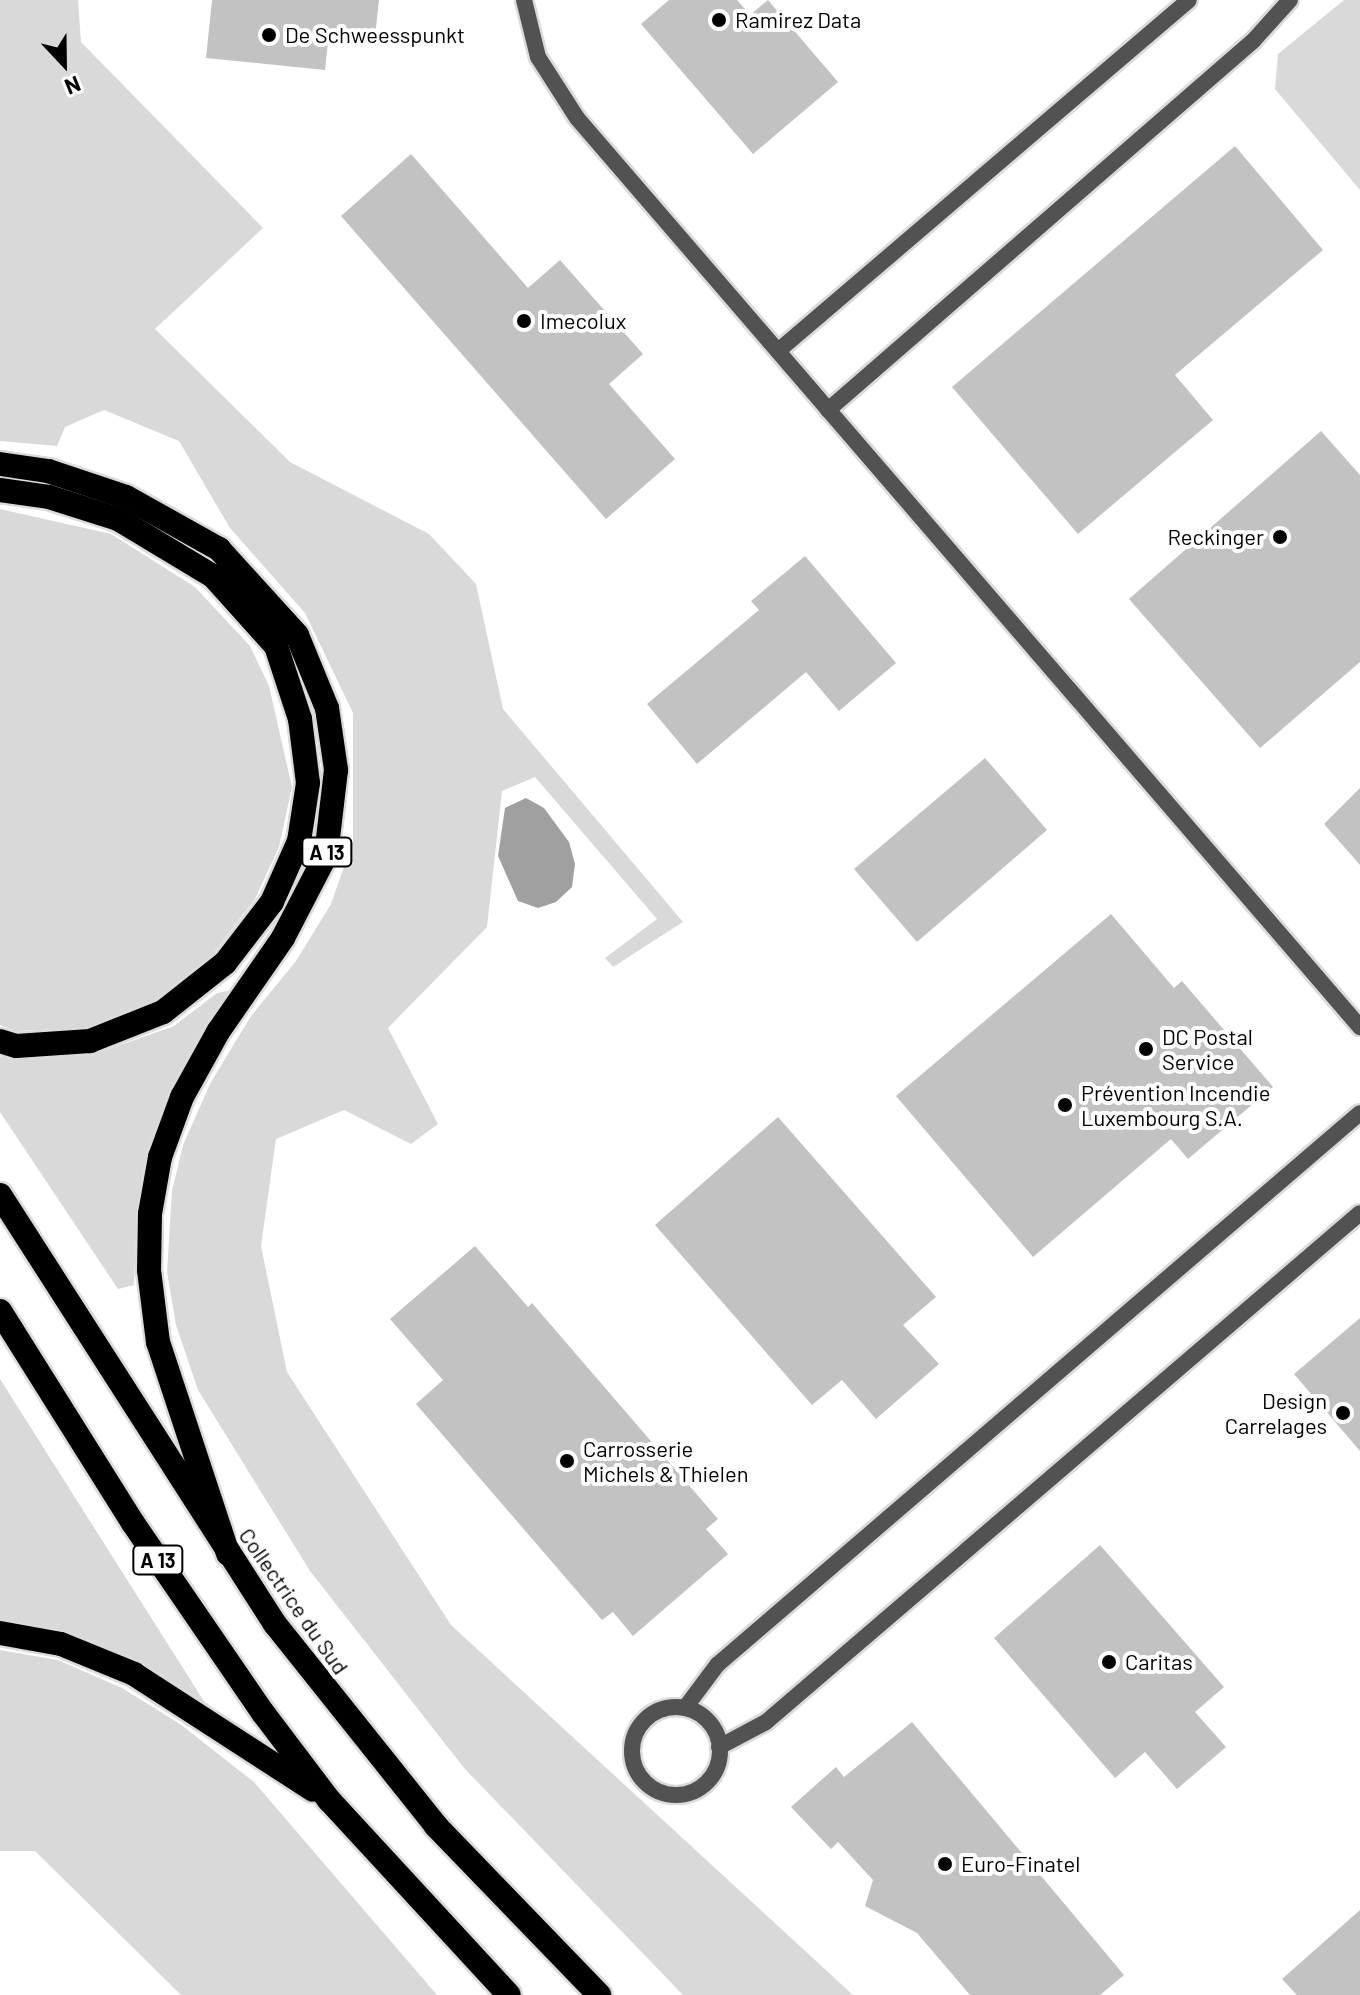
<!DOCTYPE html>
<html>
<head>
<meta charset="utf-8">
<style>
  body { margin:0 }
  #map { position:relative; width:1360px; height:1995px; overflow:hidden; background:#fff; font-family:Barlow,sans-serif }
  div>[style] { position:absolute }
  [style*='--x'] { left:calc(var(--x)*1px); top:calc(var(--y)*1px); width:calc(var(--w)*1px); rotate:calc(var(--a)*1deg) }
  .green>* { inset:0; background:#d9d9d9 }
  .water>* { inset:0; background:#a0a0a0 }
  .building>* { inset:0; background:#c2c2c2 }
  .roads { filter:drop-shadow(2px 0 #dbdbdb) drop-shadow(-2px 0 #dbdbdb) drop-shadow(0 2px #dbdbdb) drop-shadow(0 -2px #dbdbdb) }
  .minor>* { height:16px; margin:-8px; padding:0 8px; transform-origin:8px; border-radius:8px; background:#525252 }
  .minor>.ring { margin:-8px; padding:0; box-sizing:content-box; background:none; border:16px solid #525252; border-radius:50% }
  .motorway>* { height:24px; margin:-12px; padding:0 12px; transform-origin:12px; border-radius:12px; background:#000 }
  .dots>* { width:22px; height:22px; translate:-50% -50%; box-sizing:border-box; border:4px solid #fff; border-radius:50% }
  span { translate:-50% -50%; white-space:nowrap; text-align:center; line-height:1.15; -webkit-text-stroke:8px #fff; paint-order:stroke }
  .shield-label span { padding:2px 6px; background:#fff; border:2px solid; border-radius:6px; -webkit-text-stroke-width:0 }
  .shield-label { font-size:20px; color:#000; font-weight:700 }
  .poi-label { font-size:22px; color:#000 }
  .left { translate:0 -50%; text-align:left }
  .right { translate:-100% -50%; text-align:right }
  .street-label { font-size:22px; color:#000 }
  .north { position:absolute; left:24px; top:24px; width:80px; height:80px; -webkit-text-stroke:6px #fff; paint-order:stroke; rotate:158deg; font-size:22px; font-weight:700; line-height:32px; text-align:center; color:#000 }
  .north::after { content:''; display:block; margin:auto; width:28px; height:36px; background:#000; clip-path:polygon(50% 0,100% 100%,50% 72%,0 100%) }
</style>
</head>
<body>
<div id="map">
  <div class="green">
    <div style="clip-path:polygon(0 0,78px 0,81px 42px,263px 228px,155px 329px,290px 462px,429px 534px,476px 584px,503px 709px,683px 922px,613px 967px,605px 958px,657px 919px,535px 777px,502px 791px,487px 927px,388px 1028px,438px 1124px,411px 1144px,344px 1110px,276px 1139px,261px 1246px,287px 1372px,451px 1625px,853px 1995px,683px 1995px,464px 1768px,310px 1571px,198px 1390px,176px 1325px,167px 1272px,172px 1191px,183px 1145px,211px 1082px,251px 1016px,296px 961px,331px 904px,353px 841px,353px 713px,305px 613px,230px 528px,179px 441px,104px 410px,65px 427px,57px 446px,0 441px)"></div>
    <div style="clip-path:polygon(1344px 0,1360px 0,1360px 190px,1275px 89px,1278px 54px)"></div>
    <div style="clip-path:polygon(0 509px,111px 534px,195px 587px,250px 646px,269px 686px,292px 787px,279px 847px,255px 899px,213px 954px,155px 1002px,86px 1028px,16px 1031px,0 1025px)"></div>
    <div style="clip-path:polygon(232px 990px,169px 1094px,149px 1151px,137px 1214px,134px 1285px,118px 1289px,0 1112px,0 1057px,92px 1055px,174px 1026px,217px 993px)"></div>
    <div style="clip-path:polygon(0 1379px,207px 1706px,103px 1646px,0 1623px)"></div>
    <div style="clip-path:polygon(0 1650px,58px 1660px,122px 1688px,180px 1724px,254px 1782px,437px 1995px,181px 1995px,35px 1851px,0 1851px)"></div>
  </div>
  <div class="water">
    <div style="clip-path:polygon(526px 798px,544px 808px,569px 842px,575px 864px,572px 887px,556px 902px,538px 908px,518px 901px,498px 856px,505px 808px)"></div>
  </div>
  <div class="building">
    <div style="clip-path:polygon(212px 0,379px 0,375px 37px,329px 33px,325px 70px,206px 58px)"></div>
    <div style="clip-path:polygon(669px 0,737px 0,750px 15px,768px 0,838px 82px,753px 154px,641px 24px)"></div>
    <div style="clip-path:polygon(1235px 146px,1323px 250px,1175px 375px,1213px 420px,1078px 534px,952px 387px)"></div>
    <div style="clip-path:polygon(411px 154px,528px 288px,560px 260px,643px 354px,609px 384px,675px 459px,606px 519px,341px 216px)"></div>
    <div style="clip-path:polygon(1321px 431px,1360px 475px,1360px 662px,1260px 748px,1129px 599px)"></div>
    <div style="clip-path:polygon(805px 556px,896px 663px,839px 711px,806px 672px,697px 764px,647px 704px,759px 610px,751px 601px)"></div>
    <div style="clip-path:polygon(985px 758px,1047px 830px,917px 942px,854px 869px)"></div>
    <div style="clip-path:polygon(1360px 788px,1360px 865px,1324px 824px)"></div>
    <div style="clip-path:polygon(1111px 914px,1174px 988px,1182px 981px,1273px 1087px,1188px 1159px,1171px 1139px,1033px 1257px,896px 1096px)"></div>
    <div style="clip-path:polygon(778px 1117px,936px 1297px,903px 1325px,939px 1364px,876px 1419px,842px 1380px,812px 1405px,655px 1225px)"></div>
    <div style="clip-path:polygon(475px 1246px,528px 1307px,532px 1303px,718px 1519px,706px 1529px,728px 1554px,633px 1636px,613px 1612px,602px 1620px,416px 1404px,443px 1380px,390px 1319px)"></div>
    <div style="clip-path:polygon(1360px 1318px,1360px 1451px,1294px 1374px)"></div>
    <div style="clip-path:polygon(1100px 1545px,1224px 1687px,1195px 1712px,1226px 1747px,1177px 1789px,1145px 1752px,1115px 1778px,994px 1638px)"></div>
    <div style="clip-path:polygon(912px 1722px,1124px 1975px,1100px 1995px,970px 1995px,917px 1933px,865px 1906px,873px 1880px,838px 1842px,831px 1849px,791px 1807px,836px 1767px,844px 1777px)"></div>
    <div style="clip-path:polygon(1360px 1910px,1360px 1995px,1297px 1995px,1282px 1979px)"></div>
  </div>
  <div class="roads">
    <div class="minor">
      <div style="--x:524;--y:0;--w:59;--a:76.2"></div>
      <div style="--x:538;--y:57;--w:72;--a:57.4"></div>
      <div style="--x:577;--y:118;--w:1200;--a:49.26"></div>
      <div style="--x:778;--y:351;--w:540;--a:-40.5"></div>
      <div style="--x:828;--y:410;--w:563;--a:-40.97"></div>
      <div style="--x:1253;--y:41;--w:55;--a:-47.9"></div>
      <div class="ring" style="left:632px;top:1707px;width:72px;height:72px"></div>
      <div style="--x:685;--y:1708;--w:54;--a:-53.3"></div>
      <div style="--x:717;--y:1665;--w:847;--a:-40.65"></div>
      <div style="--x:719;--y:1747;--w:53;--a:-28"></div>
      <div style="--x:766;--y:1722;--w:782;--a:-40.59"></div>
    </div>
    <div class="motorway">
      <div style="--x:0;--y:464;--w:49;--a:8.3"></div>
      <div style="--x:48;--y:471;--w:82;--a:18.4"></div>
      <div style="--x:126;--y:497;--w:107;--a:29.2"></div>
      <div style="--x:219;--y:549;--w:116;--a:47.8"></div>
      <div style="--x:297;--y:635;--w:79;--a:67.7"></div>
      <div style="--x:327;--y:708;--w:63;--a:81.7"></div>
      <div style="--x:336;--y:770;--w:86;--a:96.7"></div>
      <div style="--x:326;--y:855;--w:93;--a:117.4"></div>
      <div style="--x:283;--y:938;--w:114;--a:124.7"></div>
      <div style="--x:218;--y:1032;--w:74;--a:119"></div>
      <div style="--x:182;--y:1097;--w:64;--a:110.1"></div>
      <div style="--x:160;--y:1157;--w:58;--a:100"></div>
      <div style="--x:150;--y:1214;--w:56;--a:91"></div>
      <div style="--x:149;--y:1270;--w:73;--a:82.9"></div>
      <div style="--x:158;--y:1342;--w:223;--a:71.7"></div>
      <div style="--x:0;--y:490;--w:49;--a:8.1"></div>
      <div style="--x:49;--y:497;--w:72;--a:17.7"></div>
      <div style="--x:118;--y:519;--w:111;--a:31"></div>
      <div style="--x:213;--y:576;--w:94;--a:48"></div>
      <div style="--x:276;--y:646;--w:77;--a:71.8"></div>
      <div style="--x:300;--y:719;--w:64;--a:82.9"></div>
      <div style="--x:308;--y:783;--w:59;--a:98.8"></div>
      <div style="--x:299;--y:841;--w:67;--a:113.9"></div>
      <div style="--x:272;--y:902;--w:77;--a:127.6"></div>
      <div style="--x:225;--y:963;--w:79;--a:141.7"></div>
      <div style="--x:163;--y:1012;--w:79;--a:158.3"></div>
      <div style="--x:90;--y:1041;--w:74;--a:176.1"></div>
      <div style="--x:16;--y:1046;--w:17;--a:-163"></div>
      <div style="--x:0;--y:1195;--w:510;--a:57.34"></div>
      <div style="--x:275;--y:1624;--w:258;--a:51.4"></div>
      <div style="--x:436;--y:1826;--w:235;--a:46"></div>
      <div style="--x:0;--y:1311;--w:250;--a:57.9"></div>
      <div style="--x:133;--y:1523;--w:232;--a:55.6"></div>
      <div style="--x:264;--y:1714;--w:108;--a:52.9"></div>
      <div style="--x:329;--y:1800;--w:265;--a:47.3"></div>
      <div style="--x:0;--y:1633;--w:62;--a:10.2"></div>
      <div style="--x:61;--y:1644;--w:79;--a:22.3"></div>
      <div style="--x:134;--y:1674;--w:213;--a:32.9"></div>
    </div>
  </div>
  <div class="dots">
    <div style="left:719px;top:20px;background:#000"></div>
    <div style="left:269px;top:35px;background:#000"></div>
    <div style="left:524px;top:321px;background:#000"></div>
    <div style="left:1280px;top:537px;background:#000"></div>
    <div style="left:1146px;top:1049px;background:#000"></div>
    <div style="left:1065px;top:1105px;background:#000"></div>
    <div style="left:1343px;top:1413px;background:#000"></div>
    <div style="left:567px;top:1461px;background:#000"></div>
    <div style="left:1109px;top:1662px;background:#000"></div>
    <div style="left:945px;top:1864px;background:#000"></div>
  </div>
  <div class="shield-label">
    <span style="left:327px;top:852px">A 13</span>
    <span style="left:158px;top:1560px">A 13</span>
  </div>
  <div class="poi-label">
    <span class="left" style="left:735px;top:20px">Ramirez Data</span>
    <span class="left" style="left:285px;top:35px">De Schweesspunkt</span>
    <span class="left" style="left:540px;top:321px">Imecolux</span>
    <span class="right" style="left:1264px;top:537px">Reckinger</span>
    <span class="left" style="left:1162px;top:1049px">DC Postal<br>Service</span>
    <span class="left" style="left:1081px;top:1105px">Prévention Incendie<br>Luxembourg S.A.</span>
    <span class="right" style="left:1327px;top:1413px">Design<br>Carrelages</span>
    <span class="left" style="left:583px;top:1461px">Carrosserie<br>Michels &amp; Thielen</span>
    <span class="left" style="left:1125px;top:1662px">Caritas</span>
    <span class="left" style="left:961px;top:1864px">Euro-Finatel</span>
  </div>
  <div class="street-label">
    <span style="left:294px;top:1601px;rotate:55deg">Collectrice du Sud</span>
  </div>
  <div class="north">N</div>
</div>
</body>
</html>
